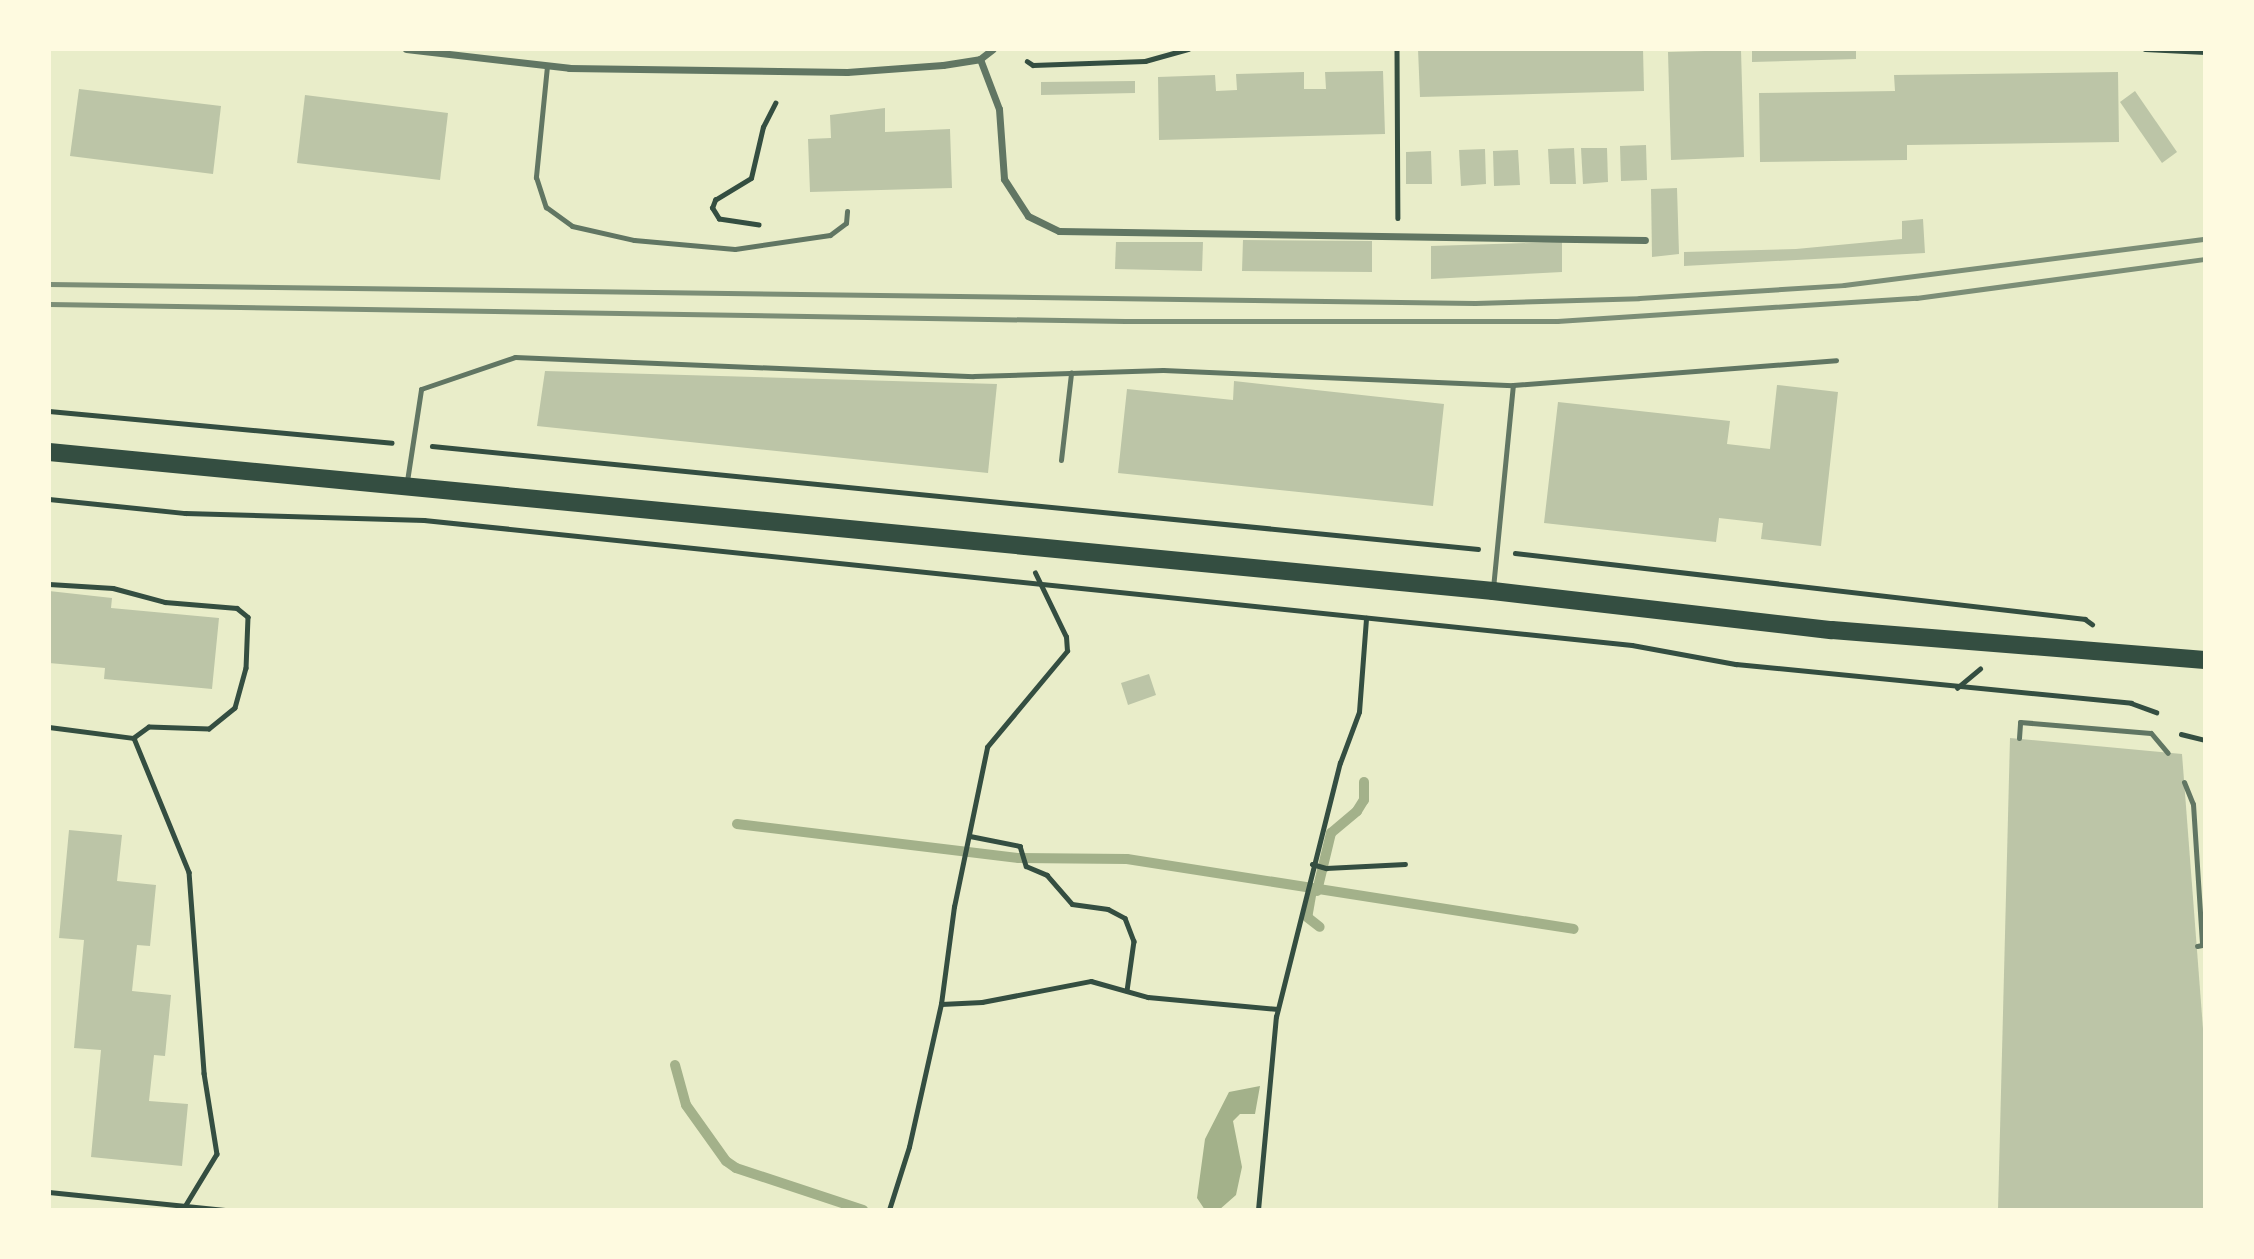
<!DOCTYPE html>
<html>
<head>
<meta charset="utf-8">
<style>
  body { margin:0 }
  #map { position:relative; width:2254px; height:1259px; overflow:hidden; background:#e9edc9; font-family:"Sofia Sans Condensed",sans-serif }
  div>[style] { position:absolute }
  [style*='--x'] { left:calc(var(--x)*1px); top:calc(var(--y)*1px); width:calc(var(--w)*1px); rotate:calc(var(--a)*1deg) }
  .water>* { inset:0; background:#a3b18a }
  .stream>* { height:10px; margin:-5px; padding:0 5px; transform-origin:5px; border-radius:5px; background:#a3b18a }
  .building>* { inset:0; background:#bcc5a7 }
  .path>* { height:4.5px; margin:-2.25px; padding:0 2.25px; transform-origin:2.25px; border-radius:2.25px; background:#344e41 }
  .service>* { height:5px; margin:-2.5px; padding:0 2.5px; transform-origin:2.5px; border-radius:2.5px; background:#617663 }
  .minor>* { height:7px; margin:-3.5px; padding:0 3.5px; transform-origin:3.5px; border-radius:3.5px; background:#617663 }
  .primary>* { height:18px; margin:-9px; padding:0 9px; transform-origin:9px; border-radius:9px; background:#344e41 }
  .rail>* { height:5px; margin:-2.5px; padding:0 2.5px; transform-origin:2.5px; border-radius:2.5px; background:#7c8e77 }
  span { translate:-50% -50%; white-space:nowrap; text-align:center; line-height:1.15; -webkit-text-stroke:7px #fefae0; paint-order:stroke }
  .frame { position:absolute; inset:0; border:51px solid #fefae0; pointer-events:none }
</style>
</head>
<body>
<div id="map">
  <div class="water">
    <div style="clip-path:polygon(1260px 1086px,1255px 1114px,1240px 1114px,1233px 1121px,1242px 1167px,1236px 1195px,1219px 1210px,1205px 1210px,1197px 1198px,1205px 1139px,1229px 1092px)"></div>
  </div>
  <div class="stream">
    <div style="--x:737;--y:824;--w:284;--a:6.9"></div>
    <div style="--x:1019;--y:858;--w:108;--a:0.5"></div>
    <div style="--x:1127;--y:859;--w:452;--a:8.9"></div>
    <div style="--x:1312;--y:890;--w:27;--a:100"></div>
    <div style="--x:1307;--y:917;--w:16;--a:38"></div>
    <div style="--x:1317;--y:891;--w:60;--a:-76.4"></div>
    <div style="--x:1331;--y:833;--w:34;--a:-40"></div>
    <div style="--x:1357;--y:811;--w:13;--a:-58"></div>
    <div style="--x:1364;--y:800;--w:18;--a:-90"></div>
    <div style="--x:675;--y:1065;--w:41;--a:74.6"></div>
    <div style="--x:686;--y:1105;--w:69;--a:54.5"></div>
    <div style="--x:726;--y:1161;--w:12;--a:35"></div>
    <div style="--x:736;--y:1168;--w:134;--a:18.3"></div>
  </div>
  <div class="building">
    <div style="clip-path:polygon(1418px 49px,1643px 49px,1644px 91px,1420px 97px)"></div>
    <div style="clip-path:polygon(1752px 49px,1856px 49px,1856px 59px,1752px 62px)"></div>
    <div style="clip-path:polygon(1741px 50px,1744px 157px,1671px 160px,1668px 52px)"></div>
    <div style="clip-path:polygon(1383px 71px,1385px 134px,1159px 140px,1158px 77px,1215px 75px,1216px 91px,1237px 90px,1236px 74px,1304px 72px,1304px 89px,1326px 89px,1325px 72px)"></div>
    <div style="clip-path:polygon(2118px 72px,2119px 142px,1907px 145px,1907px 160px,1760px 162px,1759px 93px,1895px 91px,1894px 75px)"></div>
    <div style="clip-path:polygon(1135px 81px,1135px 93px,1041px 95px,1041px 82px)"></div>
    <div style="clip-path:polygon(79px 89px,221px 106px,213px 174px,70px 156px)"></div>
    <div style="clip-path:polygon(2135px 91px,2177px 152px,2162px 163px,2120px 102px)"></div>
    <div style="clip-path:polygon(305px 95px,448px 113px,440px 180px,297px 163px)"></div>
    <div style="clip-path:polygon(885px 108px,885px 132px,950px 129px,952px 188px,810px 192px,808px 139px,831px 138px,830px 115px)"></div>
    <div style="clip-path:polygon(1646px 145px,1647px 180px,1621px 181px,1620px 146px)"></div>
    <div style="clip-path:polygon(1574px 148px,1576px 184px,1550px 184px,1548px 149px)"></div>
    <div style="clip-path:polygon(1581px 148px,1607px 148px,1608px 182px,1583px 184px)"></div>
    <div style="clip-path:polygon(1485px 149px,1486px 184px,1461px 186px,1459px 150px)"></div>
    <div style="clip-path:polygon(1518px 150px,1520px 185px,1494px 186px,1493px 151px)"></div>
    <div style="clip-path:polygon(1431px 151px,1432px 184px,1406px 184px,1406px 152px)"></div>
    <div style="clip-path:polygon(1677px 188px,1679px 254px,1652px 257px,1651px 189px)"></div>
    <div style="clip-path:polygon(1923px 219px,1925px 253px,1684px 266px,1684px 252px,1796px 249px,1902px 239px,1902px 221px)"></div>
    <div style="clip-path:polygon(1243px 240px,1372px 241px,1372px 272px,1242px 271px)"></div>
    <div style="clip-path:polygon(1116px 242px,1203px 242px,1202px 271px,1115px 269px)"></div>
    <div style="clip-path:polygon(1562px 242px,1562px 272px,1431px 279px,1431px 246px)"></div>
    <div style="clip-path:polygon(545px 371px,997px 384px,988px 473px,537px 426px)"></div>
    <div style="clip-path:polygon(1234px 381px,1444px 404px,1433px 506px,1118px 473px,1127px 389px,1233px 400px)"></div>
    <div style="clip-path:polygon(1777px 385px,1838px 392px,1821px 546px,1761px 539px,1763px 523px,1719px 518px,1716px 542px,1544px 523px,1558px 402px,1730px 421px,1727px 444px,1770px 449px)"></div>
    <div style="clip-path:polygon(49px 591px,112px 598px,111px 608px,219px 618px,212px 689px,104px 679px,105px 668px,49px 663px)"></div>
    <div style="clip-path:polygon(1149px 674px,1156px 695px,1128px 705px,1121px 683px)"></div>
    <div style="clip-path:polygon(2010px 738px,2182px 754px,2205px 1055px,2205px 1210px,1998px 1210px)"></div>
    <div style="clip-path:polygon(69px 830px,122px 835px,117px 881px,156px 885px,150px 946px,137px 945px,132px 991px,171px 995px,165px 1056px,154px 1055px,149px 1101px,188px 1104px,182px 1166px,91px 1157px,101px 1050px,74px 1048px,84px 940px,59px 938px)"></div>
  </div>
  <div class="path">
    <div style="--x:1397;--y:49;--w:169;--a:89.7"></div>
    <div style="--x:2145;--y:49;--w:60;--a:2.9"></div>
    <div style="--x:1027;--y:61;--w:7;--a:34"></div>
    <div style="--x:1033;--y:65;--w:112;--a:-2"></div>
    <div style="--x:1145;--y:61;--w:45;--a:-15.6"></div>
    <div style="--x:759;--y:225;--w:40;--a:-171.5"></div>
    <div style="--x:719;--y:219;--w:13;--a:-122"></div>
    <div style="--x:712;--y:208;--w:9;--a:-69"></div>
    <div style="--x:715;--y:200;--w:42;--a:-31.4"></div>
    <div style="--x:751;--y:178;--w:52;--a:-76.8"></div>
    <div style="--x:763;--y:127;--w:27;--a:-63"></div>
    <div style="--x:49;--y:411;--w:344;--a:5.3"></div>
    <div style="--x:432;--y:446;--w:1051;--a:5.62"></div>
    <div style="--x:49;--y:499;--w:137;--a:5.9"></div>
    <div style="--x:185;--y:513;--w:239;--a:1.7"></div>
    <div style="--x:424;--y:520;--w:1214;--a:5.91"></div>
    <div style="--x:1632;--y:645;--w:106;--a:10.4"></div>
    <div style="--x:1736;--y:664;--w:397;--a:5.6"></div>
    <div style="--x:2131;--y:703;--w:27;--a:20"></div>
    <div style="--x:1515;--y:553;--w:574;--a:6.6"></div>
    <div style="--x:2085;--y:619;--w:9;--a:36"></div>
    <div style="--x:49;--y:584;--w:64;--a:3.6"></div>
    <div style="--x:113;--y:588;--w:54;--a:15.1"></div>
    <div style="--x:165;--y:602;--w:72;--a:4.8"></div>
    <div style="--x:237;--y:608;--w:14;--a:39"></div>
    <div style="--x:248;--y:617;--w:51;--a:92.2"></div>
    <div style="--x:246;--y:668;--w:41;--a:105.4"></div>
    <div style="--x:235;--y:708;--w:33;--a:141"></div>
    <div style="--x:209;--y:729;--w:60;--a:-178.1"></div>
    <div style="--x:149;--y:727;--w:19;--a:144"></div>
    <div style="--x:1957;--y:688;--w:30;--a:-40"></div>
    <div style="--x:49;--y:727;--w:86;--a:7.4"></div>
    <div style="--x:134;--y:738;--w:145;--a:67.7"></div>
    <div style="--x:189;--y:872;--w:202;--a:85.7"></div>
    <div style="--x:204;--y:1073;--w:82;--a:80.9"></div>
    <div style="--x:217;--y:1154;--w:66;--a:121.3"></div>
    <div style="--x:2181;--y:734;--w:25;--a:14"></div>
    <div style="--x:970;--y:836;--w:51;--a:11.3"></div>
    <div style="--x:1020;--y:846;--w:21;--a:73"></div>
    <div style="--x:1026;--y:866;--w:23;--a:23"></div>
    <div style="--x:1047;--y:875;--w:38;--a:49"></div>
    <div style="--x:1072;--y:904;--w:36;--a:8"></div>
    <div style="--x:1108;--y:909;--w:19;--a:28"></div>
    <div style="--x:1125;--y:918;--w:25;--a:69"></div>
    <div style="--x:1134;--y:941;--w:50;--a:98"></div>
    <div style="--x:1312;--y:864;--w:15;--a:16"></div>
    <div style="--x:1326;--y:868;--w:79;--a:-2.9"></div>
    <div style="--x:941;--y:1004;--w:41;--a:-2.8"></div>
    <div style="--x:982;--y:1002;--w:111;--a:-10.9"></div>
    <div style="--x:1091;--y:981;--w:59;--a:15.7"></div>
    <div style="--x:1148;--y:997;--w:130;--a:5.3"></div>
    <div style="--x:49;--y:1192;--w:179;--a:5.8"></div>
    <div style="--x:889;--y:1210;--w:66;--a:-72.4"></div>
    <div style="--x:909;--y:1147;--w:147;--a:-77.4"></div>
    <div style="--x:941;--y:1004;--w:98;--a:-82.4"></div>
    <div style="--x:954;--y:907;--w:163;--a:-78.3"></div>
    <div style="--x:987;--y:747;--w:125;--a:-50.2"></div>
    <div style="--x:1067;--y:651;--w:14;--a:-94"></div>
    <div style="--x:1066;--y:637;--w:71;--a:-115.8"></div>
    <div style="--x:1258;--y:1210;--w:194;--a:-84.7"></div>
    <div style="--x:1276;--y:1017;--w:262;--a:-75.9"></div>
    <div style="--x:1340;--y:763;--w:54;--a:-69.6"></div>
    <div style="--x:1359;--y:712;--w:94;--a:-85.7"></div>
  </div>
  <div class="service">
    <div style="--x:547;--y:66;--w:112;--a:95.7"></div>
    <div style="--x:536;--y:177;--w:32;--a:72"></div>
    <div style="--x:546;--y:207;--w:32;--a:36"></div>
    <div style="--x:572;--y:226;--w:64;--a:12.7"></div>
    <div style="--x:634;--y:240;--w:101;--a:5.1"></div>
    <div style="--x:735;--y:249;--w:96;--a:-8.4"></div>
    <div style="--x:830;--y:235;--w:20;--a:-37"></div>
    <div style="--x:846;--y:223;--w:12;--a:-85"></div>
    <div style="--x:1061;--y:460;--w:88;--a:-83.4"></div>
    <div style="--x:407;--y:481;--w:93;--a:-81.3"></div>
    <div style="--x:421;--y:389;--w:99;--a:-18.8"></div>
    <div style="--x:515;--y:357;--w:459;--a:2.4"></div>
    <div style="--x:974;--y:376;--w:189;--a:-1.8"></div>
    <div style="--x:1163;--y:370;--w:350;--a:2.5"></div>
    <div style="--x:1513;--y:385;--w:324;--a:-4.4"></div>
    <div style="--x:1493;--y:588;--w:204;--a:-84.4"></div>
    <div style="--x:2019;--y:738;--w:16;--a:-86"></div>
    <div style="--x:2020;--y:722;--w:131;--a:4.8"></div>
    <div style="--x:2151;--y:733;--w:26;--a:50"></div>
    <div style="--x:2184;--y:782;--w:24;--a:68"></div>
    <div style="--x:2193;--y:804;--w:141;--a:86.3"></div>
    <div style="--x:2202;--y:945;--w:5;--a:169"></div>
  </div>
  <div class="minor">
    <div style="--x:406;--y:49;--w:164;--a:6.6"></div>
    <div style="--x:569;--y:68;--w:278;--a:0.8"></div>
    <div style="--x:847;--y:72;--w:96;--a:-4.2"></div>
    <div style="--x:943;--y:65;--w:37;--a:-9"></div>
    <div style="--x:980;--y:59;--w:16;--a:-38"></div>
    <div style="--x:980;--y:59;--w:53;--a:69.2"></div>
    <div style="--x:999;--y:109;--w:70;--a:85.9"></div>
    <div style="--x:1004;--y:179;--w:44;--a:57"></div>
    <div style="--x:1028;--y:216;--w:34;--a:26"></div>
    <div style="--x:1059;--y:231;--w:586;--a:0.88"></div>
  </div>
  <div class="primary">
    <div style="--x:49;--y:452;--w:1451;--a:5.5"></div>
    <div style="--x:1493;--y:591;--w:341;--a:6.6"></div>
    <div style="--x:1832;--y:630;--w:374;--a:4.6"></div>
  </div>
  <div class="rail">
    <div style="--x:49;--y:284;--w:1426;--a:0.76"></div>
    <div style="--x:1475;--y:303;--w:164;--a:-1.7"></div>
    <div style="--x:1639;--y:298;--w:205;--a:-3.6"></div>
    <div style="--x:1844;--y:285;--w:364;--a:-7.3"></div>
    <div style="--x:49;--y:304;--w:1076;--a:0.91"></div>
    <div style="--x:1125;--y:321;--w:432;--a:0"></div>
    <div style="--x:1557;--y:321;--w:360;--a:-3.7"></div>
    <div style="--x:1916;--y:298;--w:292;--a:-7.7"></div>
  </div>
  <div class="frame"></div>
</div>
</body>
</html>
